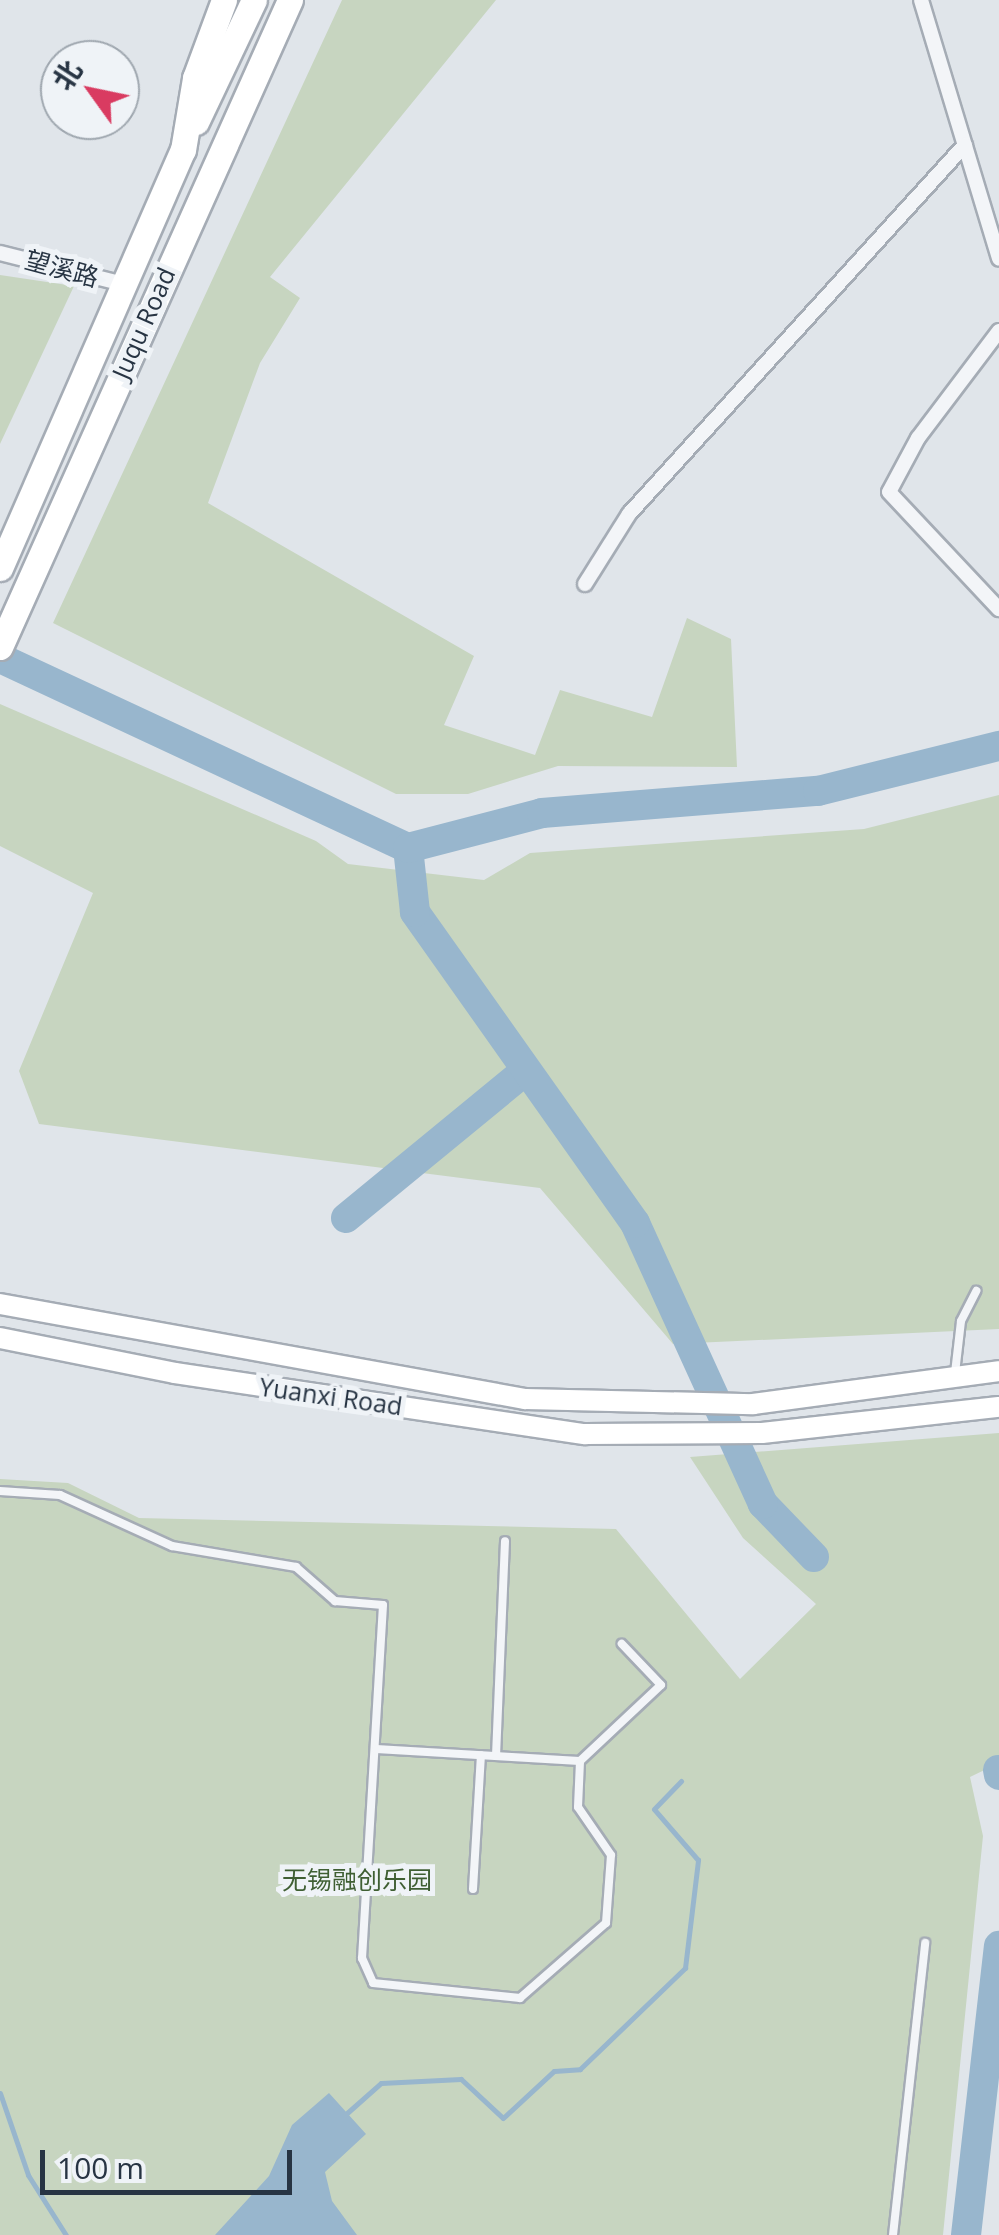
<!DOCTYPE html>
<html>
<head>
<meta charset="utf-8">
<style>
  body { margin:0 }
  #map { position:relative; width:999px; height:2235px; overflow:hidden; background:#e0e5ea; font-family:"Open Sans","Noto Sans SC",sans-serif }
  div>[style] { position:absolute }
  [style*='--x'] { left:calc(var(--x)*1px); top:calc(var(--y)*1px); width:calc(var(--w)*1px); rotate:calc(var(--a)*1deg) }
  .green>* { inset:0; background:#c7d5c0 }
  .water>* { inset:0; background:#98b6cd }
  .stream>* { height:5px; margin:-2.5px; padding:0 2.5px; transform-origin:2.5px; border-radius:2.5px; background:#98b6cd }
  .river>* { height:30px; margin:-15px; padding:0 15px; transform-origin:15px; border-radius:15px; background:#98b6cd }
  .roads { filter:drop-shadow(2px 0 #a5acb5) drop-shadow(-2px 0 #a5acb5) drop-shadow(0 2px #a5acb5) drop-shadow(0 -2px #a5acb5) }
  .service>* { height:8px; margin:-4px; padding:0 4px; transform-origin:4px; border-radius:4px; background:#f3f5f8 }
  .minor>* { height:14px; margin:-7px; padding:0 7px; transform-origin:7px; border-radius:7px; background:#f3f5f8 }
  .secondary>* { height:20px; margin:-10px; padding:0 10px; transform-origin:10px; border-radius:10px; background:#fff }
  .trunk>* { height:25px; margin:-12.5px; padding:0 12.5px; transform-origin:12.5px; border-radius:12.5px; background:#fff }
  span { translate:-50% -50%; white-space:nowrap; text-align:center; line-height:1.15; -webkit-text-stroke:10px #eff3f7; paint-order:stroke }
  .street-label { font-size:25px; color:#273443 }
  .park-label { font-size:25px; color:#3f5f33 }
  .north { position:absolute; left:40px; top:40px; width:100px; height:100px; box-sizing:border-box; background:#eff3f7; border:2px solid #9fa7af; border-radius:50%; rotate:303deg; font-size:28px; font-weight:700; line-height:40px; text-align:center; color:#273443 }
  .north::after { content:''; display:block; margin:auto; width:35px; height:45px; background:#d93b61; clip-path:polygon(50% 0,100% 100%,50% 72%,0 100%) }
  .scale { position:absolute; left:40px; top:2150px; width:252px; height:45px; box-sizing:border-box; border:5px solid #273443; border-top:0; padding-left:12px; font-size:30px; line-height:35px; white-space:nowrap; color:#273443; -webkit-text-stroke:8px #eff3f7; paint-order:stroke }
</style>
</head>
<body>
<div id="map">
  <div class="green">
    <div style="clip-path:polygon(342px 0,496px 0,270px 277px,300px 298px,260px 363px,208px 503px,474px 656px,444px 725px,535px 755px,560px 690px,652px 717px,687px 618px,731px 639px,737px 767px,558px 766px,468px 794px,396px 794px,53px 623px)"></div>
    <div style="clip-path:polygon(0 275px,74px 286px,0 444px)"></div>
    <div style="clip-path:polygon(0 704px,316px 841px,348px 864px,484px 880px,530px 853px,864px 829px,999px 795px,999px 1329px,673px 1344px,540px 1188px,39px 1124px,19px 1071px,93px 893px,0 846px)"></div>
    <div style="clip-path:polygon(999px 1433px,999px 1763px,970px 1777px,983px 1836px,943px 2235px,0 2235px,0 1479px,68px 1483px,139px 1518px,616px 1529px,740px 1679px,816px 1604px,743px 1538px,690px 1457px)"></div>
  </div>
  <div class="water">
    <div style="clip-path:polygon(329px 2093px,366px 2134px,325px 2172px,332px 2201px,357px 2235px,215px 2235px,269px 2176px,292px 2125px)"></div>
  </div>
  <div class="stream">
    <div style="--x:0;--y:2093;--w:87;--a:71.1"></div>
    <div style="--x:28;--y:2175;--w:71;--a:57.7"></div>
    <div style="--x:347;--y:2113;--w:45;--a:-41.4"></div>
    <div style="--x:381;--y:2083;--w:80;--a:-2.9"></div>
    <div style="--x:461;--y:2079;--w:57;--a:42.9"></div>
    <div style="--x:503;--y:2118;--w:69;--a:-42.7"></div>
    <div style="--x:554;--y:2071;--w:26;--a:-4"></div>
    <div style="--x:580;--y:2069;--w:146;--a:-43.9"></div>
    <div style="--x:685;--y:1968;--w:109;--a:-83.1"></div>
    <div style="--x:698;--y:1860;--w:67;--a:-130.8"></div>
    <div style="--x:654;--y:1809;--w:39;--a:-46"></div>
  </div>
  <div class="river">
    <div style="--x:0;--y:658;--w:450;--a:25"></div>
    <div style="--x:346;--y:1218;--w:232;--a:-39.4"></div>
    <div style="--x:814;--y:1557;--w:74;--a:-133.9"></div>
    <div style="--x:763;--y:1504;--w:309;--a:-114.5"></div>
    <div style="--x:635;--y:1223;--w:381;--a:-125.3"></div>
    <div style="--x:415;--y:912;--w:64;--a:-96.2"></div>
    <div style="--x:408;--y:848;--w:138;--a:-14.6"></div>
    <div style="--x:542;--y:813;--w:277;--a:-4.6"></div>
    <div style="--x:818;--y:791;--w:187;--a:-14"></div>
    <div style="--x:998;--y:1770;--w:5;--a:79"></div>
    <div style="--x:966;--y:2235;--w:291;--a:-83.5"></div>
  </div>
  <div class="roads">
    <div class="service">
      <div style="--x:955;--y:1373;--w:52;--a:-83.4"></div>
      <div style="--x:961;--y:1321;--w:34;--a:-63"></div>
      <div style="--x:0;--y:1491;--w:60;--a:3.8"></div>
      <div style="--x:60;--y:1495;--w:123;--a:24.5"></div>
      <div style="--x:172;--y:1546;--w:126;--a:9.6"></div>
      <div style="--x:296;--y:1567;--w:52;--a:41.1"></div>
      <div style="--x:335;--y:1601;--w:48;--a:4.8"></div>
      <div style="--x:383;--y:1605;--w:354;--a:93.4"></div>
      <div style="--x:362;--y:1958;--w:27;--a:66"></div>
      <div style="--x:373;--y:1983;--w:148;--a:5.8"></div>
      <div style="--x:520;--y:1998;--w:114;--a:-41.1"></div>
      <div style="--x:606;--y:1923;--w:68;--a:-85.8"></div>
      <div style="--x:611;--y:1855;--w:58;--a:-124.5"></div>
      <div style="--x:578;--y:1807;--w:46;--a:-87.5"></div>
      <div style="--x:376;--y:1749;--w:204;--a:3.4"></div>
      <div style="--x:580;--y:1761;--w:111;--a:-43.2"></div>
      <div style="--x:661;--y:1685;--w:57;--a:-133.6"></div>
      <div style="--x:496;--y:1756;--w:215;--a:-87.6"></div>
      <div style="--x:473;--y:1889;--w:134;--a:-86.6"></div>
      <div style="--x:893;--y:2235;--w:294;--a:-83.7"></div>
    </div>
    <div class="minor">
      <div style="--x:921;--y:0;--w:270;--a:73.2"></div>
      <div style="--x:0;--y:253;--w:127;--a:14.1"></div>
      <div style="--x:999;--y:331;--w:134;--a:127.1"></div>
      <div style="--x:918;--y:438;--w:61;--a:118.2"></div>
      <div style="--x:889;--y:492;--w:161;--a:46.8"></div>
      <div style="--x:585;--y:584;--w:83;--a:-57.8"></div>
      <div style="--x:629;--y:514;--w:499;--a:-47.7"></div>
    </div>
    <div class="secondary">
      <div style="--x:0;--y:1304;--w:534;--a:10.26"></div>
      <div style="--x:525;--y:1399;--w:228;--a:1.3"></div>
      <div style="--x:753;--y:1404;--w:248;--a:-7.6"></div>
      <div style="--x:0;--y:1338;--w:178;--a:11.3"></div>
      <div style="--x:175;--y:1373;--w:415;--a:8.5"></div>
      <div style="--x:585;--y:1434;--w:177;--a:-0.3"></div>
      <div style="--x:762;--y:1433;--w:238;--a:-6.3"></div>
    </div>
    <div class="trunk">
      <div style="--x:196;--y:122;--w:135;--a:-64.6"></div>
      <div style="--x:0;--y:568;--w:456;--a:-66.4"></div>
      <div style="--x:183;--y:150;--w:73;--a:-80.5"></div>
      <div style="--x:195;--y:78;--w:83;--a:-69.6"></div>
      <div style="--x:0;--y:647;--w:709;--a:-65.86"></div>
    </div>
  </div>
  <div class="street-label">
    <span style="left:62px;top:268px;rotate:15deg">望溪路</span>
    <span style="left:143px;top:323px;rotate:-66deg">Juqu Road</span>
    <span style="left:331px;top:1396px;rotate:8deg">Yuanxi Road</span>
  </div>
  <div class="park-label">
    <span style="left:357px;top:1879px">无锡融创乐园</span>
  </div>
  <div class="north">北</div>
  <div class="scale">100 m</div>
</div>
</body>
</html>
